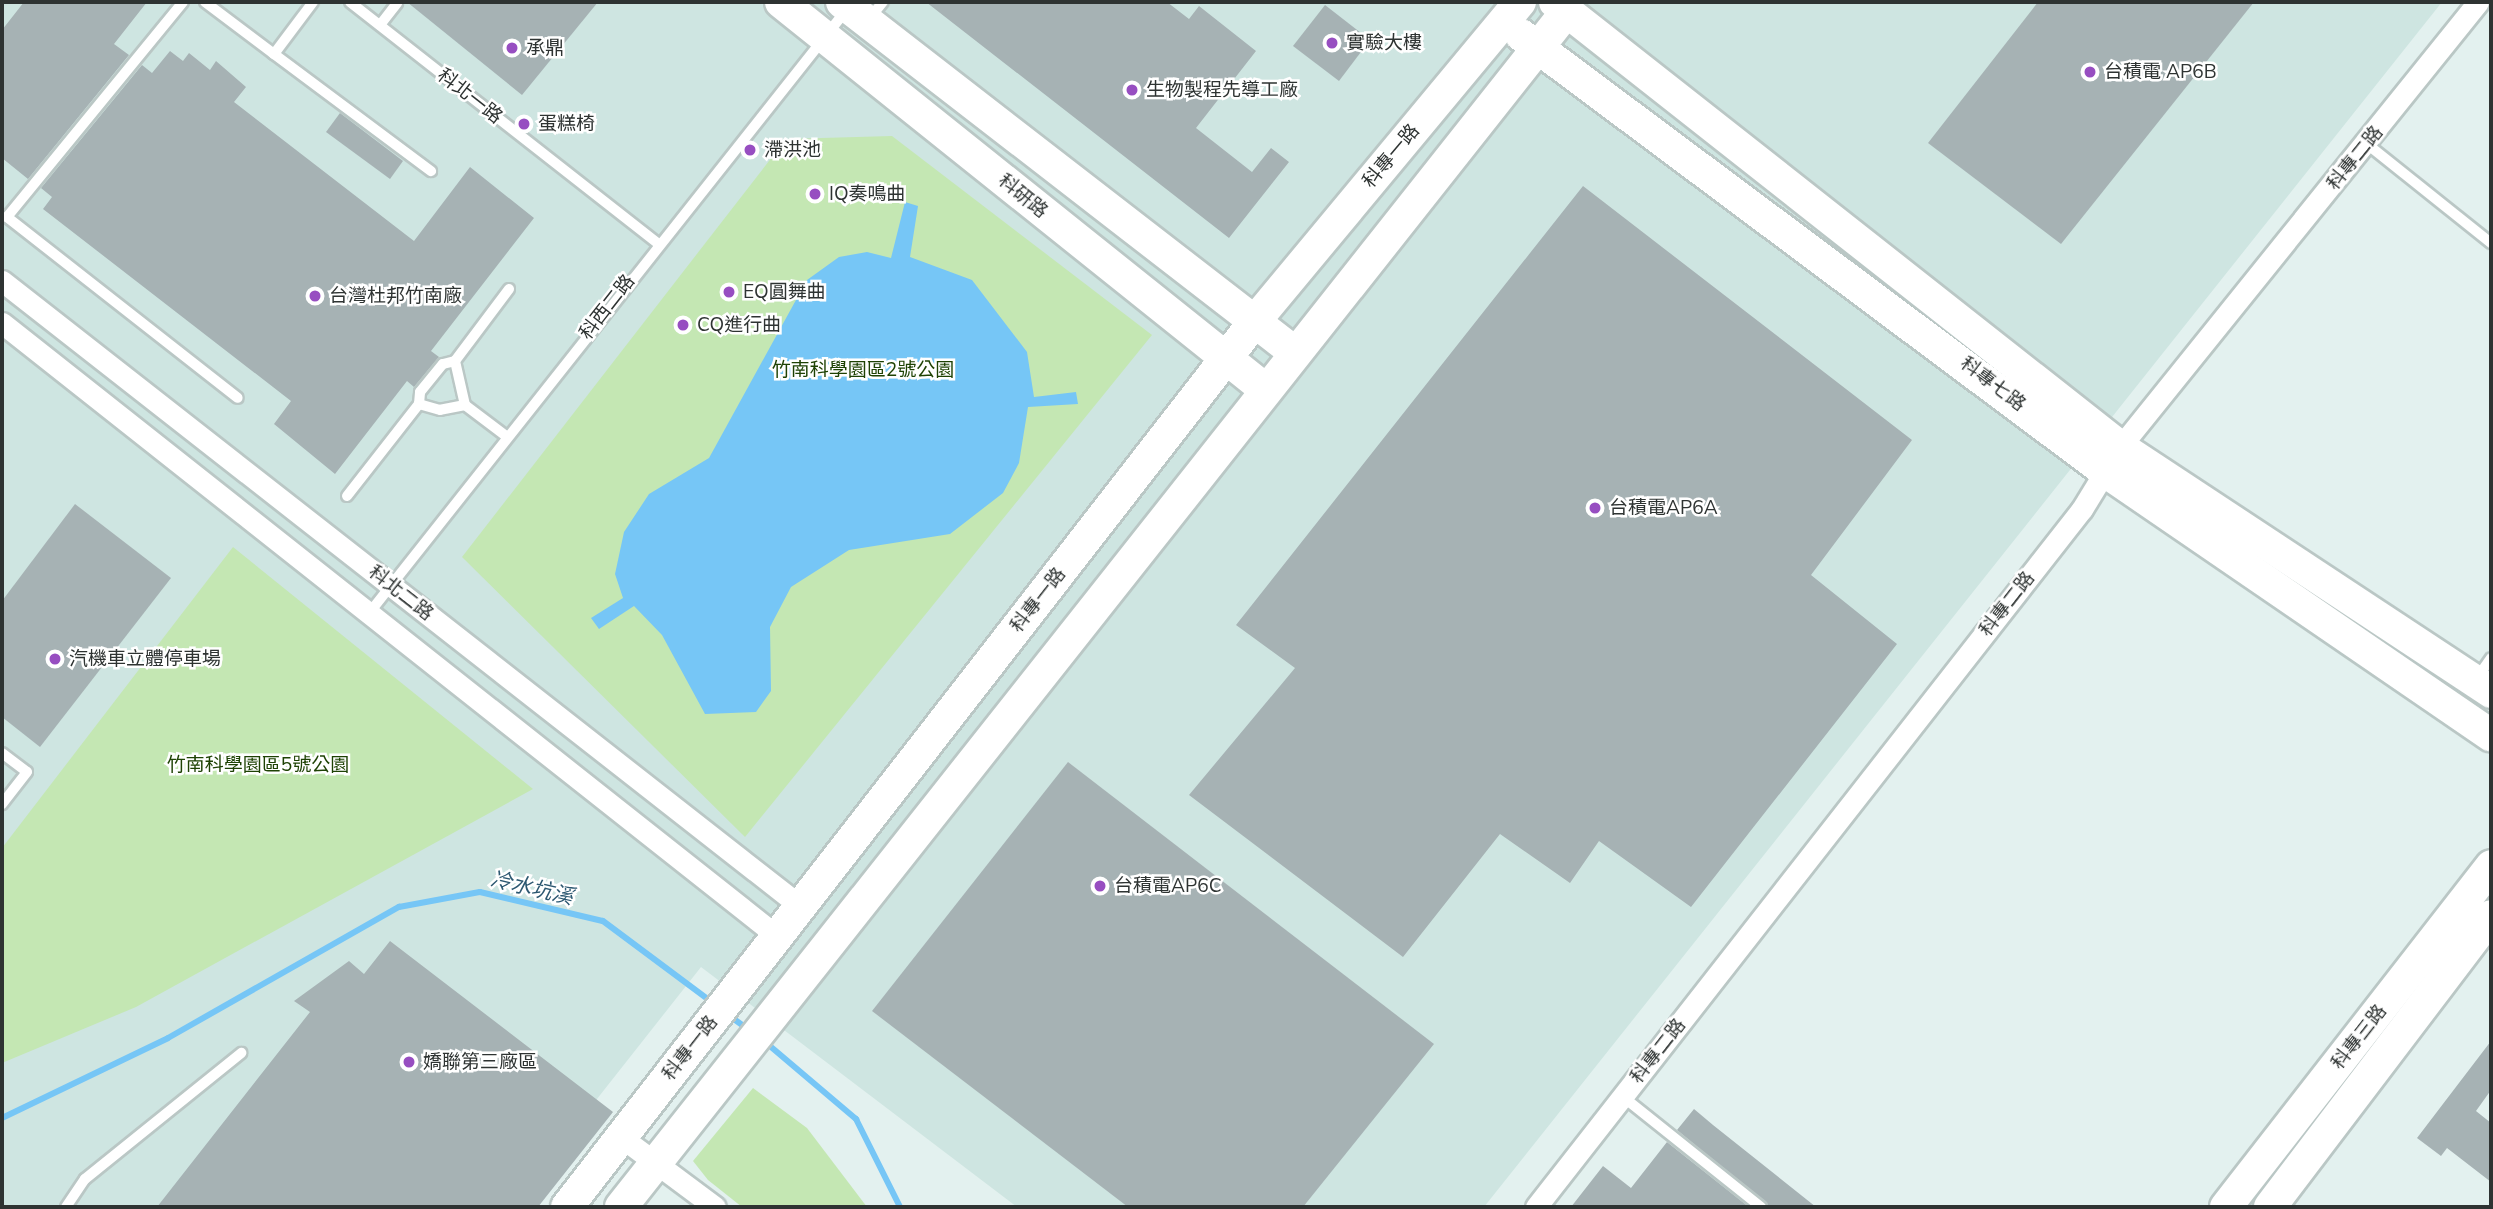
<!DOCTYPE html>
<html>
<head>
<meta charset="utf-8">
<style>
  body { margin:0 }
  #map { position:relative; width:2493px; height:1209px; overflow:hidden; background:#e3f1ef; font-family:Mulish,"Noto Sans TC",sans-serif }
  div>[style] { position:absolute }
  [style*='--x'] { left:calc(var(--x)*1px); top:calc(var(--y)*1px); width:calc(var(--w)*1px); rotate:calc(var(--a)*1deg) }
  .built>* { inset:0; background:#cee5e1 }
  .green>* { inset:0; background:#c4e7b3 }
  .water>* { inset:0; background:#76c6f6 }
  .stream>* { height:6px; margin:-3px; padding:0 3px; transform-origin:3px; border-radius:3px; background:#76c6f6 }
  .building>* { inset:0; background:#a6b2b4 }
  .roads { filter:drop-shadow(2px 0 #bac7c5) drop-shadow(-2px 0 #bac7c5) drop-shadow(0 2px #bac7c5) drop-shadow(0 -2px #bac7c5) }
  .lane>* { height:10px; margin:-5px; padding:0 5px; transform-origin:5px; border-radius:5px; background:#fff }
  .street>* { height:21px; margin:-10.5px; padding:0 10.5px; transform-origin:10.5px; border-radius:10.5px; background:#fff }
  .secondary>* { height:32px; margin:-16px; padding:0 16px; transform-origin:16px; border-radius:16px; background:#fff }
  .dots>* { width:19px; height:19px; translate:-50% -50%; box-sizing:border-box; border:4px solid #fff; border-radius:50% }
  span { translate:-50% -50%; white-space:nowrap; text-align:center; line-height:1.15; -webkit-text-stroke:5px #fff; paint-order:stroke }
  .poi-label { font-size:19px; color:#2e3332 }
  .left { translate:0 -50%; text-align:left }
  .street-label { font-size:19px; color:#2e3332 }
  .park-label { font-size:19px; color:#1e4204 }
  .water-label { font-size:21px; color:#2b5770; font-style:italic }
  .frame { position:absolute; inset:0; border:4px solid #2e3332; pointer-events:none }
</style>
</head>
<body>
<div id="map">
  <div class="built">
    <div style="clip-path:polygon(2px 2px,2442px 2px,1484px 1207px,1017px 1207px,701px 967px,593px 1104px,476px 1207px,2px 1207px)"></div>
  </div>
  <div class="green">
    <div style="clip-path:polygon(892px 136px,1152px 335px,745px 837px,462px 557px,786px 139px)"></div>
    <div style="clip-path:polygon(233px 547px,533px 789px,136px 1007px,2px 1063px,2px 848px)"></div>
    <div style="clip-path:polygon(753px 1088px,807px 1128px,867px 1207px,742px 1207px,708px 1180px,693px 1161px)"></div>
  </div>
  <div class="water">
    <div style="clip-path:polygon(905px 202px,918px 206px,910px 257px,972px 280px,1027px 352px,1034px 397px,1076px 392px,1078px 404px,1028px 407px,1019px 463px,1003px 493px,950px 534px,849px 550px,791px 587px,770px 627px,771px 691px,756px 712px,705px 714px,662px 635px,634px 606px,599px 629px,591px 618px,623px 598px,615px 574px,624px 532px,649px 494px,709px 458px,807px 280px,839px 257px,867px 252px,891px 258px)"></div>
  </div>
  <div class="stream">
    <div style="--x:727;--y:1014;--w:29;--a:36"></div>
    <div style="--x:764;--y:1041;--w:121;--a:40.3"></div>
    <div style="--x:856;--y:1119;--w:98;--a:63.4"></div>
    <div style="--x:2;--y:1118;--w:184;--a:-25.7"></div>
    <div style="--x:168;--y:1038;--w:266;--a:-29.6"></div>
    <div style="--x:399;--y:907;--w:82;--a:-10.5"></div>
    <div style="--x:480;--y:892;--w:126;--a:13.3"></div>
    <div style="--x:603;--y:921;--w:137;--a:36.7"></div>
  </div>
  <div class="building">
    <div style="clip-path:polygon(24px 2px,147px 2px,114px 44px,129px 55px,28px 179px,2px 158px,2px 30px)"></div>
    <div style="clip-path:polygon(407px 2px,598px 2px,522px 95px)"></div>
    <div style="clip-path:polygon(926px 2px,1167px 2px,1189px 19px,1199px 6px,1256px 51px,1196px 128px,1252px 172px,1271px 148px,1289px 162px,1229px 238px)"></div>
    <div style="clip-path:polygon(2038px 2px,2254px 2px,2061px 244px,1928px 143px)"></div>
    <div style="clip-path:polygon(1325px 5px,1370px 40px,1339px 81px,1293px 46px)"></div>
    <div style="clip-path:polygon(170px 51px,183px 61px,189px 53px,210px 70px,216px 61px,246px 87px,234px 102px,414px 241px,470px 167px,534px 218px,431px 351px,439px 357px,414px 387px,407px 381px,335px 474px,274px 424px,291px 401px,43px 209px,52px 197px,41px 188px,142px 65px,152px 73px)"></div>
    <div style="clip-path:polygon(340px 113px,403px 161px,390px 179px,326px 132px)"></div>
    <div style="clip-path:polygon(1583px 186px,1912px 440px,1811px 575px,1897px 644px,1691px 907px,1599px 841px,1570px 883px,1500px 834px,1403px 957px,1189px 795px,1295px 668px,1236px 625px)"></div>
    <div style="clip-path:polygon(75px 504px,171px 578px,40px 747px,2px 717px,2px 601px)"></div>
    <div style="clip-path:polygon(1068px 762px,1434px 1044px,1303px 1207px,1128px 1207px,872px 1011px)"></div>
    <div style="clip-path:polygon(390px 941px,613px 1112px,538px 1207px,157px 1207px,310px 1012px,294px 1001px,349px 961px,364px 974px)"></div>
    <div style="clip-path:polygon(2491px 1041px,2491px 1090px,2476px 1111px,2491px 1123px,2491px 1182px,2447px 1148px,2441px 1156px,2417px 1138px)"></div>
    <div style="clip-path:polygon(1694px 1109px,1713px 1125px,1816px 1207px,1769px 1207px,1677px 1130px)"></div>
    <div style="clip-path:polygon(1667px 1142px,1749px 1207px,1571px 1207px,1603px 1166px,1631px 1188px)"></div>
  </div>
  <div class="roads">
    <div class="lane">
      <div style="--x:183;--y:2;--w:278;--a:129.3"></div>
      <div style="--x:7;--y:217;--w:293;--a:38.1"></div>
      <div style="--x:205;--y:2;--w:86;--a:37"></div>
      <div style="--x:274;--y:54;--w:65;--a:-53.1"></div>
      <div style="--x:350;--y:2;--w:390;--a:38.1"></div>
      <div style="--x:869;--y:19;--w:22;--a:-51"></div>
      <div style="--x:380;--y:25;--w:28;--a:-52"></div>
      <div style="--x:274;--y:54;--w:196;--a:36.7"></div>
      <div style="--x:2367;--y:144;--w:159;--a:38.6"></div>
      <div style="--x:455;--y:361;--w:90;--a:-53.1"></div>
      <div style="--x:465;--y:405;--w:25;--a:169"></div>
      <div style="--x:440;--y:410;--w:22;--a:-164"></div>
      <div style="--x:419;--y:404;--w:12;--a:-85"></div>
      <div style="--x:420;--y:392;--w:36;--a:-51"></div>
      <div style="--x:443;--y:364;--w:12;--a:-14"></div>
      <div style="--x:455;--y:361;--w:45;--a:77.2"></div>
      <div style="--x:465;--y:405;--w:51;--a:37.1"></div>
      <div style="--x:347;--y:496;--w:117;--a:-52"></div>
      <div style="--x:370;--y:612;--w:769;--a:-51.65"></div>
      <div style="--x:2477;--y:678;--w:24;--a:-55"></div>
      <div style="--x:2;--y:753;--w:31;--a:37"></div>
      <div style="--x:27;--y:772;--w:41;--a:128"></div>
      <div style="--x:1622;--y:1096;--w:178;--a:38.6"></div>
      <div style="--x:66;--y:1207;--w:34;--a:-56"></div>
      <div style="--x:85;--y:1179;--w:201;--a:-38.9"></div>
    </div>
    <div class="street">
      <div style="--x:2;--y:281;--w:1012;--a:38.06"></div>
      <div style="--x:2;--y:323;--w:988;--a:38.34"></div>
      <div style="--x:621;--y:1137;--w:117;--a:36.7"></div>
      <div style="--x:1536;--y:1207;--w:886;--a:-51.97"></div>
      <div style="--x:2082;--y:509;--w:73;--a:-58.5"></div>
      <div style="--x:2120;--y:447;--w:571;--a:-51.18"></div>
    </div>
    <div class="secondary">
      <div style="--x:781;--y:2;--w:621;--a:38.66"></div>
      <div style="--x:842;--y:2;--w:572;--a:37.75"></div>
      <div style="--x:1555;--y:2;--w:719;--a:38.22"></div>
      <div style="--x:2120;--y:447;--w:445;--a:33.4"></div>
      <div style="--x:1521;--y:35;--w:729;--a:36.74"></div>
      <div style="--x:2105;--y:471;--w:468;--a:34.4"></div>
      <div style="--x:567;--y:1207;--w:1122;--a:-52.17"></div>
      <div style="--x:1255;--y:321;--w:415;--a:-50.3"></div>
      <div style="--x:621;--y:1207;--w:1525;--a:-51.66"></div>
      <div style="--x:2226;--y:1207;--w:432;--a:-52.1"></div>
      <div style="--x:2270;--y:1207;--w:365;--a:-52.8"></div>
    </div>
  </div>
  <div class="dots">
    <div style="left:1332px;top:43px;background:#974ec1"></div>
    <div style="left:512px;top:48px;background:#974ec1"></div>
    <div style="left:2090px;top:72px;background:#974ec1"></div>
    <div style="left:1132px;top:90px;background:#974ec1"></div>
    <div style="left:524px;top:124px;background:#974ec1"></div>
    <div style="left:750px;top:150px;background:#974ec1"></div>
    <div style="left:815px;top:194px;background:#974ec1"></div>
    <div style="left:729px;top:292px;background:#974ec1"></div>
    <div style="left:315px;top:296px;background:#974ec1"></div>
    <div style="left:683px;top:325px;background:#974ec1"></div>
    <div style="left:1595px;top:508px;background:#974ec1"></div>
    <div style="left:55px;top:659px;background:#974ec1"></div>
    <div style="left:1100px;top:886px;background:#974ec1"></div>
    <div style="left:409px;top:1062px;background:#974ec1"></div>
  </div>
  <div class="poi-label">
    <span class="left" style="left:1346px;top:43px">實驗大樓</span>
    <span class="left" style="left:526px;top:48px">承鼎</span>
    <span class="left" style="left:2104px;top:72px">台積電 AP6B</span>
    <span class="left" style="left:1146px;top:90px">生物製程先導工廠</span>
    <span class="left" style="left:538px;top:124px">蛋糕椅</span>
    <span class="left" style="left:764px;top:150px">滯洪池</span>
    <span class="left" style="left:829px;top:194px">IQ奏鳴曲</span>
    <span class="left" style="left:743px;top:292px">EQ圓舞曲</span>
    <span class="left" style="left:329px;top:296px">台灣杜邦竹南廠</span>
    <span class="left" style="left:697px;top:325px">CQ進行曲</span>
    <span class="left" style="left:1609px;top:508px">台積電AP6A</span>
    <span class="left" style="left:69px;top:659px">汽機車立體停車場</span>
    <span class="left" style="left:1114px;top:886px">台積電AP6C</span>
    <span class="left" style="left:423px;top:1062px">嬌聯第三廠區</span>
  </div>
  <div class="street-label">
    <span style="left:470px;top:96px;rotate:38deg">科北一路</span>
    <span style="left:1391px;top:156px;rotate:-50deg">科專一路</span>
    <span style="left:2355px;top:158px;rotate:-51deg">科專二路</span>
    <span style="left:1023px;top:196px;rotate:39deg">科研路</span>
    <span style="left:607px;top:307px;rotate:-52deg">科西二路</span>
    <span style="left:1993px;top:384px;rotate:37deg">科專七路</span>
    <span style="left:401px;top:593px;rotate:38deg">科北二路</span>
    <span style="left:1038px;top:600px;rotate:-52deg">科專一路</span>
    <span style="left:2007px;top:604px;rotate:-52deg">科專二路</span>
    <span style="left:2359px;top:1037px;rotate:-52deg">科專三路</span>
    <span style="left:690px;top:1048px;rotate:-52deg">科專一路</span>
    <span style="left:1658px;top:1051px;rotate:-52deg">科專二路</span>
  </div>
  <div class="park-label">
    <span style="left:863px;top:370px">竹南科學園區2號公園</span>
    <span style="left:258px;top:765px">竹南科學園區5號公園</span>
  </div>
  <div class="water-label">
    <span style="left:532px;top:887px;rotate:13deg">冷水坑溪</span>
  </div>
  <div class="frame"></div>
</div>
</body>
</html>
